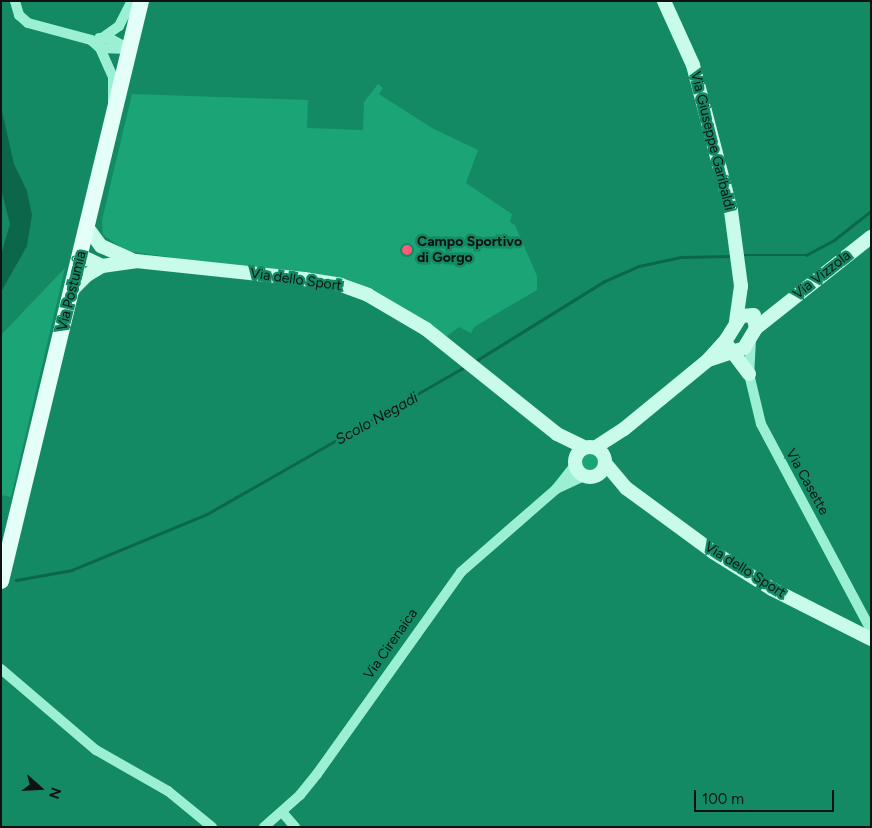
<!DOCTYPE html>
<html>
<head>
<meta charset="utf-8">
<style>
  body { margin:0 }
  #map { position:relative; width:872px; height:828px; overflow:hidden; background:#138a64; font-family:Figtree,sans-serif }
  div>[style] { position:absolute }
  [style*='--x'] { left:calc(var(--x)*1px); top:calc(var(--y)*1px); width:calc(var(--w)*1px); rotate:calc(var(--a)*1deg) }
  .green>* { inset:0; background:#1ba476 }
  .round { border-radius:50% }
  .water>* { inset:0; background:#0c674a }
  .stream>* { height:2.5px; margin:-1.25px; padding:0 1.25px; transform-origin:1.25px; border-radius:1.25px; background:#0c674a }
  .street>* { height:10px; margin:-5px; padding:0 5px; transform-origin:5px; border-radius:5px; background:#9bf0d3 }
  .secondary>* { height:14px; margin:-7px; padding:0 7px; transform-origin:7px; border-radius:7px; background:#c9fbeb }
  .secondary>.ring { margin:-7px; padding:0; box-sizing:content-box; background:none; border:14px solid #c9fbeb; border-radius:50% }
  .primary>* { height:16px; margin:-8px; padding:0 8px; transform-origin:8px; border-radius:8px; background:#e4fff7 }
  .dots>* { width:14px; height:14px; translate:-50% -50%; box-sizing:border-box; border:2px solid #138a64; border-radius:50% }
  span { translate:-50% -50%; white-space:nowrap; text-align:center; line-height:1.15; -webkit-text-stroke:5px #138a64; paint-order:stroke }
  .street-label { font-size:14px; color:#111 }
  .poi-label { font-size:14px; color:#111; font-weight:700 }
  .left { translate:0 -50%; text-align:left }
  .water-label { font-size:15px; color:#111; font-style:italic }
  .frame { position:absolute; inset:0; border:2px solid #111; pointer-events:none }
  .north { position:absolute; left:15px; top:763px; width:50px; height:50px; -webkit-text-stroke:4px #138a64; paint-order:stroke; rotate:109deg; font-size:14px; font-weight:700; line-height:20px; text-align:center; color:#111 }
  .north::after { content:''; display:block; margin:auto; width:18px; height:22px; background:#111; clip-path:polygon(50% 0,100% 100%,50% 72%,0 100%) }
  .scale { position:absolute; left:694px; top:790px; width:140px; height:22px; box-sizing:border-box; border:2px solid #111; border-top:0; padding-left:6px; font-size:15px; line-height:18px; white-space:nowrap; color:#111; -webkit-text-stroke:4px #138a64; paint-order:stroke }
</style>
</head>
<body>
<div id="map">
  <div class="green">
    <div style="clip-path:polygon(378px 84px,383px 88px,379px 94px,432px 128px,478px 150px,466px 183px,512px 214px,510px 222px,515px 225px,537px 276px,537px 290px,474px 327px,471px 333px,459px 327px,446px 337px,390px 300px,182px 259px,126px 251px,103px 235px,102px 220px,132px 94px,308px 100px,307px 128px,363px 130px,364px 102px)"></div>
    <div style="clip-path:polygon(65px 268px,11px 497px,1px 495px,1px 335px)"></div>
    <div class="round" style="left:580px;top:452px;width:20px;height:20px"></div>
  </div>
  <div class="water">
    <div style="clip-path:polygon(1px 107px,14px 164px,27px 191px,32px 215px,27px 246px,1px 292px,1px 255px,10px 224px,1px 189px)"></div>
  </div>
  <div class="stream">
    <div style="--x:743;--y:255;--w:63;--a:0"></div>
    <div style="--x:806;--y:255;--w:32;--a:-28"></div>
    <div style="--x:834;--y:240;--w:47;--a:-38.1"></div>
    <div style="--x:474;--y:362;--w:152;--a:-31.8"></div>
    <div style="--x:603;--y:282;--w:39;--a:-24"></div>
    <div style="--x:639;--y:266;--w:43;--a:-12.1"></div>
    <div style="--x:681;--y:257;--w:50;--a:-1.1"></div>
    <div style="--x:16;--y:580;--w:57;--a:-10.1"></div>
    <div style="--x:72;--y:570;--w:146;--a:-22.5"></div>
    <div style="--x:207;--y:514;--w:297;--a:-29.7"></div>
  </div>
  <div class="street">
    <div style="--x:15;--y:1;--w:15;--a:74"></div>
    <div style="--x:19;--y:15;--w:12;--a:42"></div>
    <div style="--x:28;--y:23;--w:65;--a:15.1"></div>
    <div style="--x:91;--y:40;--w:12;--a:42"></div>
    <div style="--x:100;--y:48;--w:29;--a:2"></div>
    <div style="--x:99;--y:38;--w:12;--a:5"></div>
    <div style="--x:111;--y:39;--w:21;--a:29"></div>
    <div style="--x:102;--y:38;--w:21;--a:-35"></div>
    <div style="--x:119;--y:26;--w:28;--a:-63"></div>
    <div style="--x:100;--y:48;--w:32;--a:66"></div>
    <div style="--x:113;--y:77;--w:27;--a:90"></div>
    <div style="--x:751;--y:339;--w:35;--a:93"></div>
    <div style="--x:749;--y:374;--w:51;--a:76.5"></div>
    <div style="--x:761;--y:424;--w:234;--a:61.9"></div>
    <div style="--x:575;--y:465;--w:31;--a:128"></div>
    <div style="--x:556;--y:489;--w:31;--a:-25"></div>
    <div style="--x:1;--y:669;--w:125;--a:40.5"></div>
    <div style="--x:96;--y:750;--w:83;--a:29.7"></div>
    <div style="--x:168;--y:791;--w:57;--a:39.3"></div>
    <div style="--x:282;--y:812;--w:20;--a:49"></div>
    <div style="--x:264;--y:827;--w:48;--a:-41.6"></div>
    <div style="--x:300;--y:795;--w:27;--a:-51"></div>
    <div style="--x:317;--y:774;--w:248;--a:-54.5"></div>
    <div style="--x:461;--y:572;--w:126;--a:-41.1"></div>
  </div>
  <div class="secondary">
    <div style="--x:664;--y:1;--w:70;--a:65.6"></div>
    <div style="--x:693;--y:65;--w:151;--a:75.4"></div>
    <div style="--x:731;--y:211;--w:76;--a:82.4"></div>
    <div style="--x:741;--y:286;--w:36;--a:98"></div>
    <div style="--x:87;--y:227;--w:24;--a:54"></div>
    <div style="--x:101;--y:246;--w:37;--a:24"></div>
    <div style="--x:81;--y:256;--w:23;--a:25"></div>
    <div style="--x:102;--y:266;--w:34;--a:-8"></div>
    <div style="--x:136;--y:261;--w:169;--a:6.1"></div>
    <div style="--x:304;--y:279;--w:37;--a:9"></div>
    <div style="--x:341;--y:285;--w:29;--a:20"></div>
    <div style="--x:368;--y:295;--w:67;--a:30.4"></div>
    <div style="--x:426;--y:329;--w:168;--a:38.7"></div>
    <div style="--x:557;--y:434;--w:30;--a:26"></div>
    <div style="--x:72;--y:290;--w:21;--a:-45"></div>
    <div style="--x:87;--y:275;--w:17;--a:-31"></div>
    <div style="--x:756;--y:328;--w:147;--a:-38.4"></div>
    <div style="--x:728;--y:346;--w:35;--a:53"></div>
    <div style="--x:711;--y:359;--w:35;--a:-18"></div>
    <div style="--x:744;--y:348;--w:23;--a:-59"></div>
    <div style="--x:756;--y:328;--w:9;--a:-103"></div>
    <div class="ring" style="left:575px;top:447px;width:16px;height:16px"></div>
    <div style="--x:596;--y:447;--w:33;--a:-33"></div>
    <div style="--x:624;--y:429;--w:109;--a:-39.4"></div>
    <div style="--x:708;--y:360;--w:27;--a:-48"></div>
    <div style="--x:726;--y:340;--w:28;--a:-58"></div>
    <div style="--x:741;--y:316;--w:13;--a:-4"></div>
    <div style="--x:605;--y:463;--w:33;--a:50"></div>
    <div style="--x:626;--y:488;--w:108;--a:36.3"></div>
    <div style="--x:713;--y:552;--w:70;--a:32.1"></div>
    <div style="--x:772;--y:589;--w:111;--a:26.8"></div>
  </div>
  <div class="primary">
    <div style="--x:1;--y:581;--w:597;--a:-76.43"></div>
  </div>
  <div class="dots">
    <div style="left:407px;top:250px;background:#ff5a77"></div>
  </div>
  <div class="street-label">
    <span style="left:712px;top:141px;rotate:76deg">Via Giuseppe Garibaldi</span>
    <span style="left:822px;top:275px;rotate:-38deg">Via Vizzola</span>
    <span style="left:296px;top:280px;rotate:8deg">Via dello Sport</span>
    <span style="left:72px;top:291px;rotate:-76deg">Via Postumia</span>
    <span style="left:807px;top:482px;rotate:61deg">Via Casette</span>
    <span style="left:745px;top:570px;rotate:32deg">Via dello Sport</span>
    <span style="left:391px;top:644px;rotate:-55deg">Via Cirenaica</span>
  </div>
  <div class="poi-label">
    <span class="left" style="left:417px;top:250px">Campo Sportivo<br>di Gorgo</span>
  </div>
  <div class="water-label">
    <span style="left:377px;top:419px;rotate:-29deg">Scolo Negadi</span>
  </div>
  <div class="frame"></div>
  <div class="north">N</div>
  <div class="scale">100 m</div>
</div>
</body>
</html>
